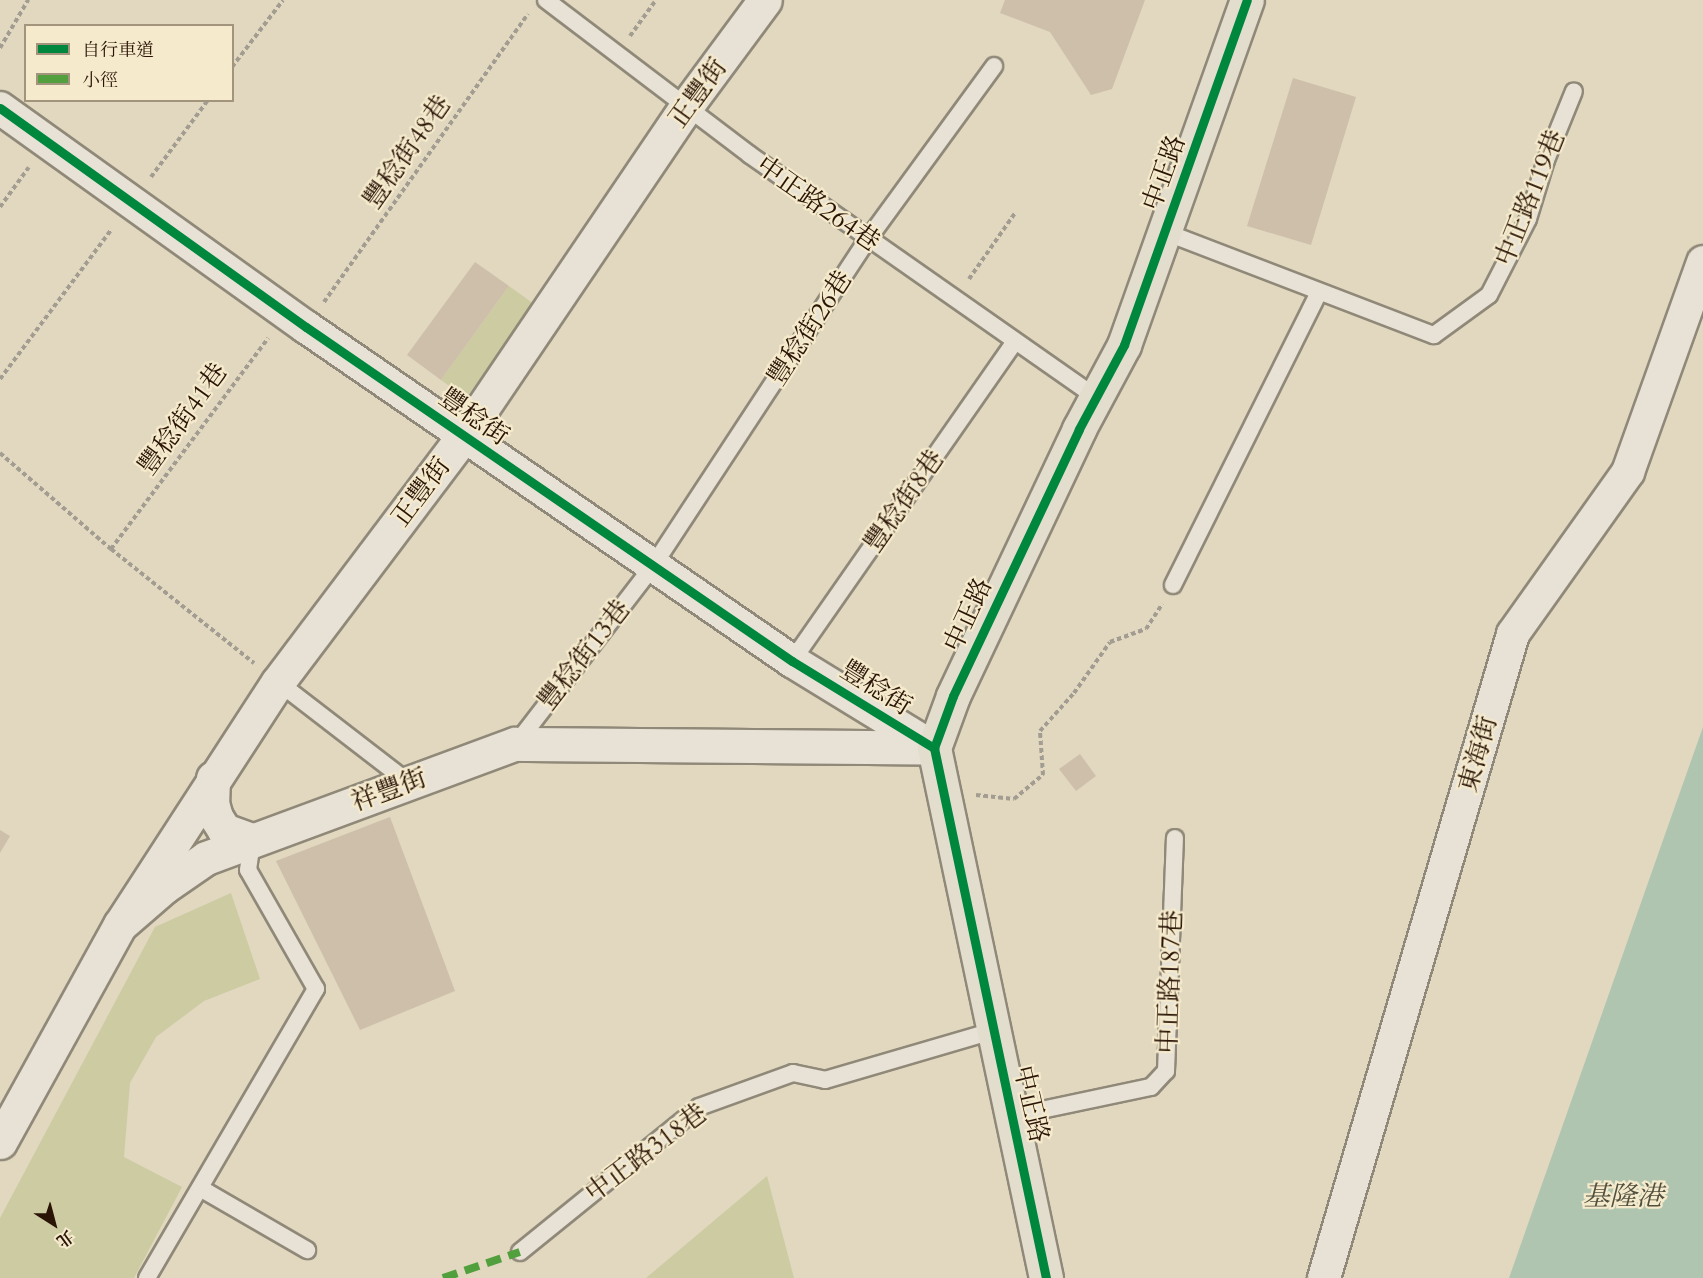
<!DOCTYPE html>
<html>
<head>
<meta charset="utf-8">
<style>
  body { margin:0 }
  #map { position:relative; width:1703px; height:1278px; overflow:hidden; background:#e1d8bf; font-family:Cardo,"Noto Serif TC",serif }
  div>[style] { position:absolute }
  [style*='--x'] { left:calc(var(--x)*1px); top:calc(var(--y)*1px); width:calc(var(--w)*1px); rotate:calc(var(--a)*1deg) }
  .green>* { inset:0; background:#cccba2 }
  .water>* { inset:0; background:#afc5b0 }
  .building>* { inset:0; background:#cebfab }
  .path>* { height:4px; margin-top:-2px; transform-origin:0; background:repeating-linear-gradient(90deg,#a29c91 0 4.5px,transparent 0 7.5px) }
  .roads { filter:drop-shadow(2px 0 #908878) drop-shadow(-2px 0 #908878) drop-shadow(0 2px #908878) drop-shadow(0 -2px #908878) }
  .lane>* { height:16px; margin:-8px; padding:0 8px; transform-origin:8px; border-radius:8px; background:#e7e2d5 }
  .street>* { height:32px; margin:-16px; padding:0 16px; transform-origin:16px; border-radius:16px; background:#e7e2d5 }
  .secondary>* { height:33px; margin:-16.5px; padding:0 16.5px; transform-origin:16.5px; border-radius:16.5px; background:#e7e2d5 }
  .primary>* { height:33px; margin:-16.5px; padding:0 16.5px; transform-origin:16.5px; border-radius:16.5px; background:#e3ddce }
  .quiet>* { height:8px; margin-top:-4px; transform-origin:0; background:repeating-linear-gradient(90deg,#51a03d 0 15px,transparent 0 23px) }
  .cycleway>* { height:9px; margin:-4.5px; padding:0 4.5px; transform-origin:4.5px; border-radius:4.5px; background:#00873e }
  span { translate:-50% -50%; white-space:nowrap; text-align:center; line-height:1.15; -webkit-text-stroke:4.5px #f5eacc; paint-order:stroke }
  .street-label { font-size:26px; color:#291406 }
  .water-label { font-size:27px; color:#514f3f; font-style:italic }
  .legend { position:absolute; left:24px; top:24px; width:210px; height:78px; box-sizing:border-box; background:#f5eacc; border:2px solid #a3947d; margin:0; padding:8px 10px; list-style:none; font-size:18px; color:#291406 }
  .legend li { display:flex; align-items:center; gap:12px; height:30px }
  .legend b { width:30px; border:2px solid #a3947d }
  .north { position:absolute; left:24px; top:1194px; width:60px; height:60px; -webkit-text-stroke:4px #f5eacc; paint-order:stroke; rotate:144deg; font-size:16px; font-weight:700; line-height:24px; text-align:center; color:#291406 }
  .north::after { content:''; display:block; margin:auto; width:21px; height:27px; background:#291406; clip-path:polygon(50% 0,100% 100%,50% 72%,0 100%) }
</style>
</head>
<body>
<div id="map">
  <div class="green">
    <div style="clip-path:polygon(509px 286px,534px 304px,466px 398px,441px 380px)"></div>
    <div style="clip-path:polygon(231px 893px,260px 979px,204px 1001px,156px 1037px,130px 1083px,124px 1157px,182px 1187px,134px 1278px,0 1278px,0 1218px,155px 927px)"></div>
    <div style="clip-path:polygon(767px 1176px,794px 1278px,646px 1278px)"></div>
  </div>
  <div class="water">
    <div style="clip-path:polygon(1703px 727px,1703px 1278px,1509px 1278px,1662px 843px)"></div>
  </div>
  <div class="building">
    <div style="clip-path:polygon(1005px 0,1145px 0,1112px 89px,1091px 95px,1050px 32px,1000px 13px)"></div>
    <div style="clip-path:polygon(1293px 78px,1356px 97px,1311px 245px,1247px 226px)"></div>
    <div style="clip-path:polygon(475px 262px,509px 286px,441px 380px,407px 355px)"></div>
    <div style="clip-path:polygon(1080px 754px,1096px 776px,1076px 791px,1059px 769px)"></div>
    <div style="clip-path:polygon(390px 817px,455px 991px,360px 1030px,276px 861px)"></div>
    <div style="clip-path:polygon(0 830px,10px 836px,0 853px)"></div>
  </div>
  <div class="path">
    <div style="--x:630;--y:36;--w:44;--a:-54.2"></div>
    <div style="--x:0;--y:48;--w:56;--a:-59.7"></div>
    <div style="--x:232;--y:67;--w:84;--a:-52.7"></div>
    <div style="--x:151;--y:177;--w:96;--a:-53.5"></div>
    <div style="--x:0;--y:207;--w:49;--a:-54.1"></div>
    <div style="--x:969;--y:279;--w:80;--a:-55.1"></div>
    <div style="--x:324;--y:302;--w:353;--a:-54.7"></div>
    <div style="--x:0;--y:379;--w:187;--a:-53.3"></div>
    <div style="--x:0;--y:453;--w:147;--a:40.9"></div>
    <div style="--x:111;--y:549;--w:183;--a:38.6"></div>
    <div style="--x:111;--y:549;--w:263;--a:-53.3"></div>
    <div style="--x:976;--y:795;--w:38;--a:6"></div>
    <div style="--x:1014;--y:799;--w:38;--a:-40"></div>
    <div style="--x:1043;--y:775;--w:44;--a:-93.9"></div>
    <div style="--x:1040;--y:731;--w:51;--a:-48.2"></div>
    <div style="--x:1074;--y:693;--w:62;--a:-54.8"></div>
    <div style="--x:1110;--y:642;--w:38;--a:-20"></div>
    <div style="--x:1146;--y:629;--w:30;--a:-57"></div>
  </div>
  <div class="roads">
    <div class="lane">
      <div style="--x:546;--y:0;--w:256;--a:37.2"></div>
      <div style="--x:750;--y:155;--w:424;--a:35"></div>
      <div style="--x:1165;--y:232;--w:288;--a:21"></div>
      <div style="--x:1434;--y:335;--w:68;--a:-36"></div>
      <div style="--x:1489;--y:295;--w:85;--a:-62.8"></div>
      <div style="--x:1528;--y:219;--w:62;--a:-73"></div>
      <div style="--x:1546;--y:160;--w:74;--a:-67.9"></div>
      <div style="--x:1173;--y:585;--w:327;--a:-63.5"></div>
      <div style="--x:792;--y:661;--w:390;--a:-55.1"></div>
      <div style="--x:278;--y:682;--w:165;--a:37.6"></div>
      <div style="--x:516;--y:744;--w:225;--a:-52.4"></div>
      <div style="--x:653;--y:566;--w:391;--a:-56.7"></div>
      <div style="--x:868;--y:239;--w:214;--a:-53.9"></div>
      <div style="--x:1013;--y:1116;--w:141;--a:-11.9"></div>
      <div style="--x:1151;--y:1087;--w:22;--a:-47"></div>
      <div style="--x:1166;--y:1071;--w:233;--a:-87.8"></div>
      <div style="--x:200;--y:1188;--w:124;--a:30.1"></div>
      <div style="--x:520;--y:1252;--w:230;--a:-39"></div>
      <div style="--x:699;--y:1107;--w:100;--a:-19.9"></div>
      <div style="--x:793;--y:1073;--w:33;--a:12"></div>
      <div style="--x:825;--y:1080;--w:175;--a:-16.3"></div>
      <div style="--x:147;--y:1278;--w:335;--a:-59.7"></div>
      <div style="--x:316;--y:989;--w:137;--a:-119.7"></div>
      <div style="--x:248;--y:870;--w:30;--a:-82"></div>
    </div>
    <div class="street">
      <div style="--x:0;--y:108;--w:376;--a:35.6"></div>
      <div style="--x:306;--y:327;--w:590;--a:34.5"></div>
      <div style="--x:792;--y:661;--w:167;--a:31.5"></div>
      <div style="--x:1324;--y:1278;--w:671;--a:-73.64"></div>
      <div style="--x:1513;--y:634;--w:199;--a:-54.6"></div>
      <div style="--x:1628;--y:472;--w:223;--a:-70.3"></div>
    </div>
    <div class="secondary">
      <div style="--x:213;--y:778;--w:25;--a:92"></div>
      <div style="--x:212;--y:803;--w:15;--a:74"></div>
      <div style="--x:216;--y:817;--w:15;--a:58"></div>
      <div style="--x:224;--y:830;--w:30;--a:20"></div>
      <div style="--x:120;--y:925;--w:290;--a:-57"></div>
      <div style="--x:278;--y:682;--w:309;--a:-53"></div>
      <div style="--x:464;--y:435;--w:395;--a:-55.9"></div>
      <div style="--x:685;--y:108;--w:134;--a:-53.5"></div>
      <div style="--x:0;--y:1142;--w:248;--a:-61.1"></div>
      <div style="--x:120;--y:925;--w:58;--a:-40.8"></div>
      <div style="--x:164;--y:887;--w:51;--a:-34.6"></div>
      <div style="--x:206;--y:858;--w:329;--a:-20.3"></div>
      <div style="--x:515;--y:744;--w:419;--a:0.5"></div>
    </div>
    <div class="primary">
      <div style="--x:1046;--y:1278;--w:542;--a:-101.93"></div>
      <div style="--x:934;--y:748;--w:55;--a:-69.9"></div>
      <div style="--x:953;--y:696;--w:295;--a:-64.7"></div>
      <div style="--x:1079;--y:429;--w:95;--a:-61.8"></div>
      <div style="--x:1124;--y:345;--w:366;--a:-70.4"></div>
    </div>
  </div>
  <div class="quiet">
    <div style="--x:443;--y:1278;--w:81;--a:-18.7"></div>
  </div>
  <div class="cycleway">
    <div style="--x:0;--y:108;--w:376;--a:35.6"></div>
    <div style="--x:306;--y:327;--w:590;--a:34.5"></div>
    <div style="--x:792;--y:661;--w:167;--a:31.5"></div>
    <div style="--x:1046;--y:1278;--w:542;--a:-101.93"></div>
    <div style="--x:934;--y:748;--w:55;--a:-69.9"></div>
    <div style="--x:953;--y:696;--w:295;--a:-64.7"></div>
    <div style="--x:1079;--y:429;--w:95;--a:-61.8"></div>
    <div style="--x:1124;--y:345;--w:366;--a:-70.4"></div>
  </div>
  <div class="street-label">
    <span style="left:698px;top:93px;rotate:-54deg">正豐街</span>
    <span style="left:407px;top:152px;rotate:-55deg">豐稔街48巷</span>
    <span style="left:1164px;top:173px;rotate:-70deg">中正路</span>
    <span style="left:1530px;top:198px;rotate:-68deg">中正路119巷</span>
    <span style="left:818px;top:204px;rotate:35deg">中正路264巷</span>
    <span style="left:810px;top:328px;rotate:-57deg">豐稔街26巷</span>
    <span style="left:474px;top:417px;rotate:35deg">豐稔街</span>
    <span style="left:183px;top:419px;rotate:-54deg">豐稔街41巷</span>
    <span style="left:421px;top:492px;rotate:-53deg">正豐街</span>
    <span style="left:904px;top:501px;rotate:-55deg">豐稔街8巷</span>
    <span style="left:968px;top:615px;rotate:-65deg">中正路</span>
    <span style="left:584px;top:655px;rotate:-52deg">豐稔街13巷</span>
    <span style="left:876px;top:688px;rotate:32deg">豐稔街</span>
    <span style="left:1478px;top:754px;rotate:-74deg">東海街</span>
    <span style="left:389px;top:790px;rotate:-20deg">祥豐街</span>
    <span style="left:1170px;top:982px;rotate:-88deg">中正路187巷</span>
    <span style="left:1031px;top:1104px;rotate:77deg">中正路</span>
    <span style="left:646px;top:1153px;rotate:-37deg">中正路318巷</span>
  </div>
  <div class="water-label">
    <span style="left:1623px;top:1197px">基隆港</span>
  </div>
  <ul class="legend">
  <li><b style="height:8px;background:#00873e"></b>自行車道</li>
  <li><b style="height:8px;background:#51a03d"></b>小徑</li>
  </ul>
  <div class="north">北</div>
</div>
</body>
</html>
